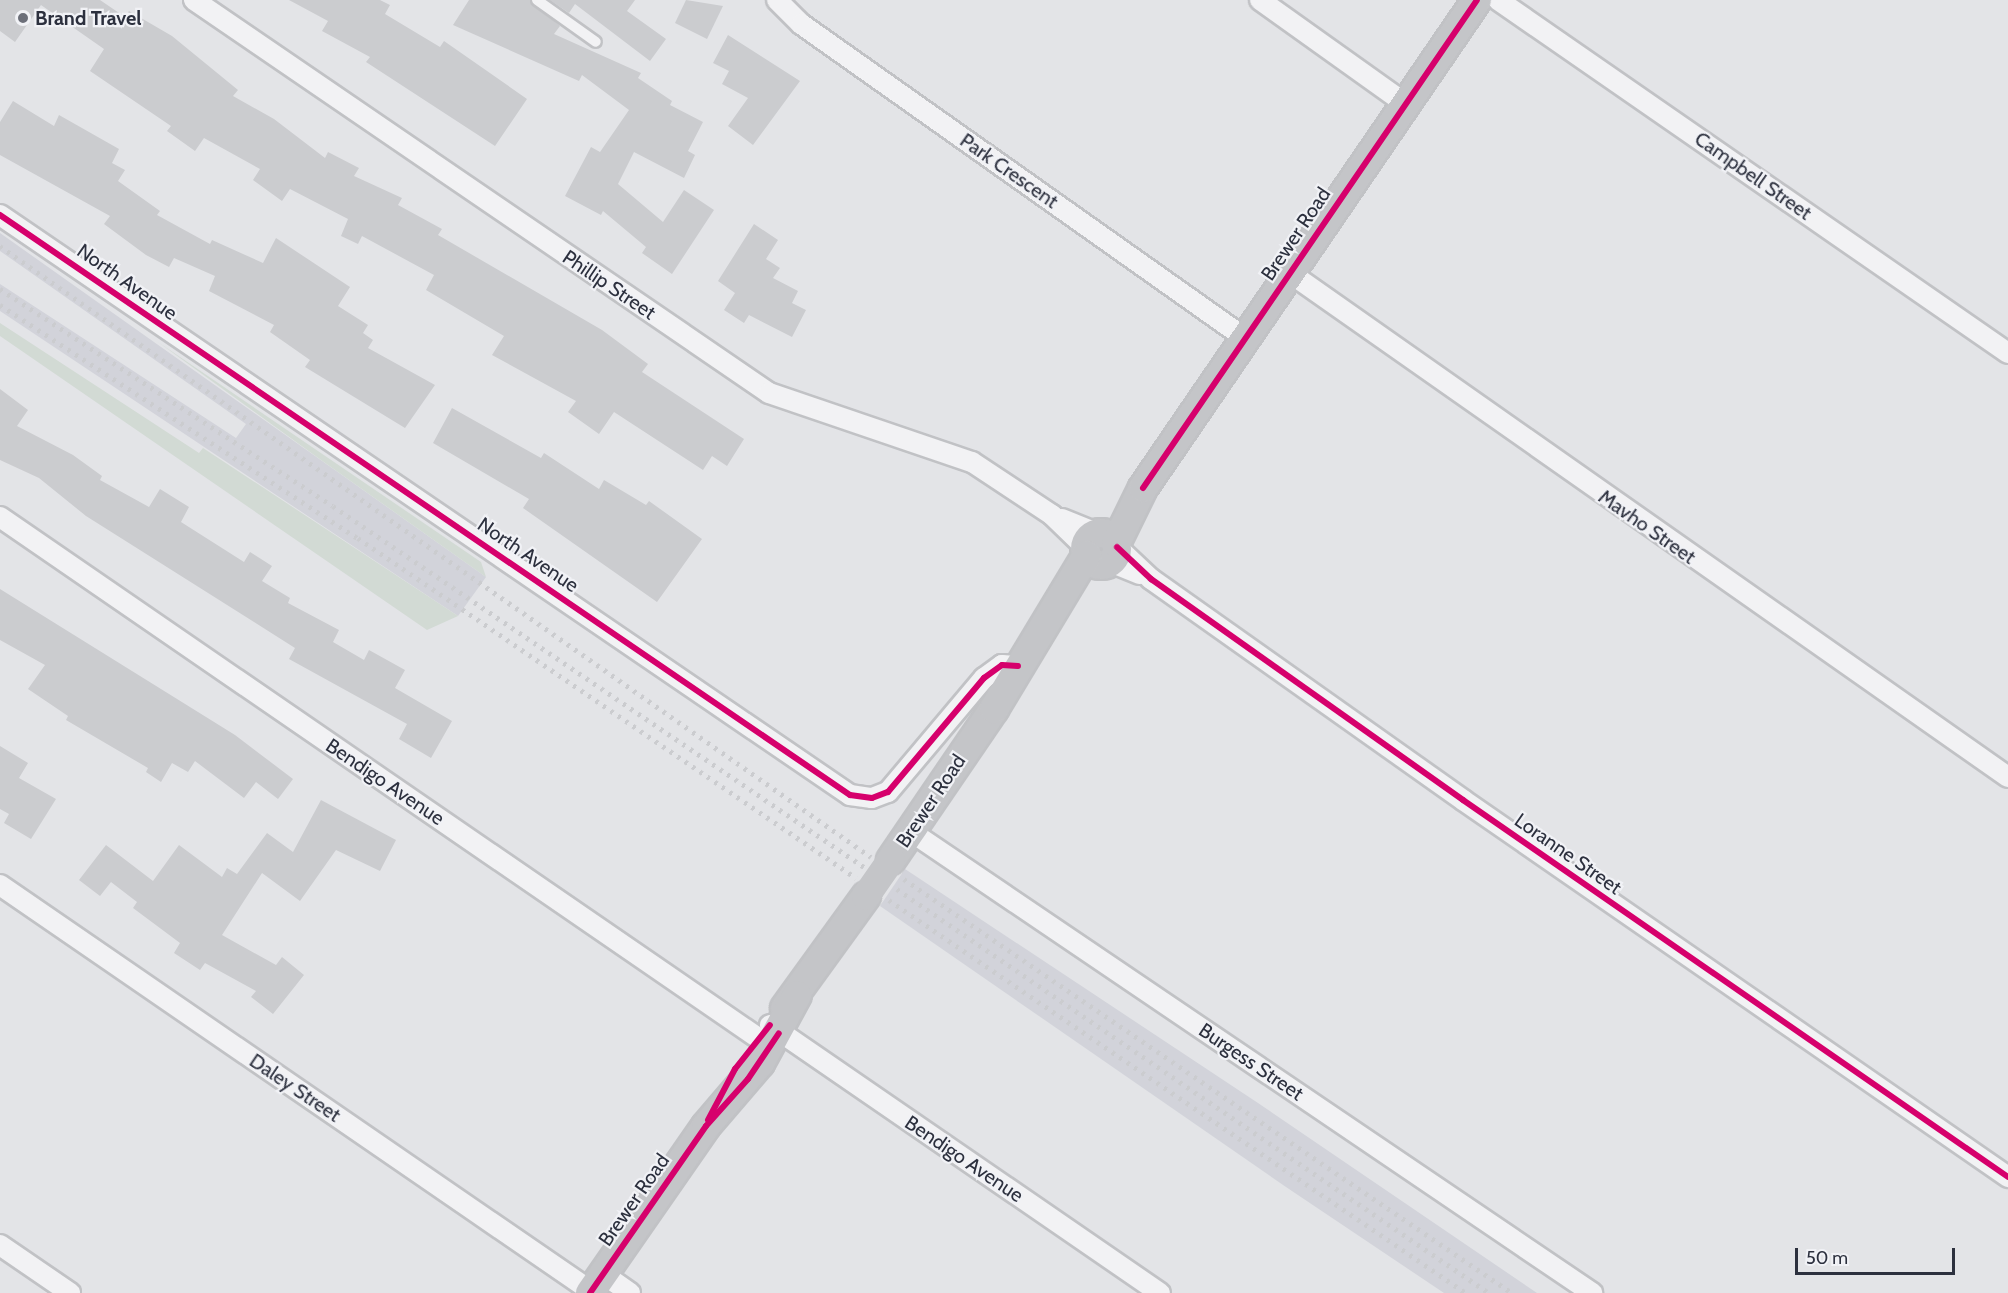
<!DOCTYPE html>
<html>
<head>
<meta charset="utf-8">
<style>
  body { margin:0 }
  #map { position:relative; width:2008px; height:1293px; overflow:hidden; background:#e3e4e7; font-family:Cabin,sans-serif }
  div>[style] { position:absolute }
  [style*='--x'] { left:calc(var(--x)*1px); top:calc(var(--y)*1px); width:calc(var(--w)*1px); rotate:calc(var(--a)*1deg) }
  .built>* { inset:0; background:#d2d3da }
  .green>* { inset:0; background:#d2dad4 }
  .building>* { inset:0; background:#cbcccf }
  .roads { filter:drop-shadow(2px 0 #c1c2c5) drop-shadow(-2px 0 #c1c2c5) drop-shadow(0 2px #c1c2c5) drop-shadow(0 -2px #c1c2c5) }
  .lane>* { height:10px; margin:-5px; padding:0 5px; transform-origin:5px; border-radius:5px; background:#f2f2f4 }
  .street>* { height:20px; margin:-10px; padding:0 10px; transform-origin:10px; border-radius:10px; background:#f2f2f4 }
  .secondary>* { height:28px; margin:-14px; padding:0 14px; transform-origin:14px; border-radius:14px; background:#c4c5c8 }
  .secondary>.ring { margin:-14px; padding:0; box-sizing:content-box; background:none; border:28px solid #c4c5c8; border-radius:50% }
  .rail>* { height:4.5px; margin-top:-2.25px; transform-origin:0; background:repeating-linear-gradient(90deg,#cbcccf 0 3px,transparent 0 9px) }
  .secondary-bridge>* { height:28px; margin:-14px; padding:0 14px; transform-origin:14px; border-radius:14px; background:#c4c5c8 }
  .cycleway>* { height:6px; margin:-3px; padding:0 3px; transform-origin:3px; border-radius:3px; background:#d6006c }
  .dots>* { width:16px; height:16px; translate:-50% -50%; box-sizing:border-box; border:3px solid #f1f2f6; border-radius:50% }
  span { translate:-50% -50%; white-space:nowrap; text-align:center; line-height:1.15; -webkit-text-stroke:4.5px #f1f2f6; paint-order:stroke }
  .poi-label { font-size:20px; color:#2c303e; font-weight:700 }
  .left { translate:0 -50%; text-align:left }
  .street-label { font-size:20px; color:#2c303e }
  .scale { position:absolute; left:1795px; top:1248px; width:160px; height:27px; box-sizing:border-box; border:3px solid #2c303e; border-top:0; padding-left:8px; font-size:18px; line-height:21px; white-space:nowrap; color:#2c303e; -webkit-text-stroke:4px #f1f2f6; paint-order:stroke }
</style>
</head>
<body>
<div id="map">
  <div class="built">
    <div style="clip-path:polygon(0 233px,486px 577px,458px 616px,0 311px,0 284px,236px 438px,246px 424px,0 251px)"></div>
    <div style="clip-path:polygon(905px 869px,1258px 1103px,1537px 1293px,1444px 1293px,1286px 1187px,880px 906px)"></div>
  </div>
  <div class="green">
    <div style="clip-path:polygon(0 323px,199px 453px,203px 448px,458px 616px,427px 630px,0 336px)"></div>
    <div style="clip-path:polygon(158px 342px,481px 562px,486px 577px,321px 460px)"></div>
  </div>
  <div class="building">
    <div style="clip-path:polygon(0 0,100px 0,125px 17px,129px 11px,172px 36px,238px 90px,233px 96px,274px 119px,325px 158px,328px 152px,359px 168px,354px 176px,402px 198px,398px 205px,442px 229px,438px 235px,602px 330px,648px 364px,642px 372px,744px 439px,727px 466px,712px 456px,703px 470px,614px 412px,599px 434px,568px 412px,576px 401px,492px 355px,504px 336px,426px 290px,434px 275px,362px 236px,358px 244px,341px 236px,348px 219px,290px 189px,282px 201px,253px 180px,260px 169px,204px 138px,195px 151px,167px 131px,171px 126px,90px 71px,104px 49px,41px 5px,15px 42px,0 31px)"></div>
    <div style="clip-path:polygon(289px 0,380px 0,390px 5px,385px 14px,440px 47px,444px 41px,527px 99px,495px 146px,366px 62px,370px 57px,322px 31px,328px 21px)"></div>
    <div style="clip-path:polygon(469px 0,530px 0,560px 26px,554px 34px,641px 73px,638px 78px,672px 101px,670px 105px,703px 122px,688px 151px,695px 155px,684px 178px,634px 152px,618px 184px,663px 222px,684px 190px,714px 210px,672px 274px,642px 253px,646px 247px,603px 211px,601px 215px,565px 196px,591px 147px,600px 152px,629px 110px,582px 75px,579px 81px,453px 25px)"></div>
    <div style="clip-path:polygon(550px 0,635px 0,627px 11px,666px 39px,650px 61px,575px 4px,569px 13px)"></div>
    <div style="clip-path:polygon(686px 0,723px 6px,707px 39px,675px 23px)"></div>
    <div style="clip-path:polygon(728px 35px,800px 81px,753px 145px,728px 126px,748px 98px,722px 84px,729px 71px,713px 63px)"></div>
    <div style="clip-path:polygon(13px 101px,54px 126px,59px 115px,119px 149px,112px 163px,125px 170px,118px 181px,160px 211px,157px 215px,210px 244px,212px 240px,263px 263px,276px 238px,350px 287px,338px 306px,368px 325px,363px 333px,373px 340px,368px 348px,435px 385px,405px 428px,305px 367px,310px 360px,270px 332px,274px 325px,209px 291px,215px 276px,174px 258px,169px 267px,146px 255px,104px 224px,110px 216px,0 155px,0 122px)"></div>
    <div style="clip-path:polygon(754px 224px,778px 240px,766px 259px,780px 268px,773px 278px,798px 291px,792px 303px,806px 310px,792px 337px,749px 315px,744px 323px,724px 310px,735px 293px,718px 281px)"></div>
    <div style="clip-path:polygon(0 389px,28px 410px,17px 426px,73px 455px,102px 476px,100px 480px,149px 507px,160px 489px,189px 507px,181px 522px,244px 562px,250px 552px,272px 566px,262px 581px,290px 598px,288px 603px,339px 630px,333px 642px,364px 660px,369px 650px,405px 670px,395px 688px,452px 721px,431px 758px,399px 739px,407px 724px,289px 659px,295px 648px,86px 516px,39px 478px,0 460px)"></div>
    <div style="clip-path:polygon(452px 408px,541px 458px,544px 453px,599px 489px,604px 480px,646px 505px,649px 501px,702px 539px,657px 602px,523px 508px,529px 499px,433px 443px)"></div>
    <div style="clip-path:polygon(0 589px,235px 735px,293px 779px,278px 799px,256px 782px,244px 798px,195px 761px,188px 772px,172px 763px,161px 782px,146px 772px,148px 768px,66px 720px,68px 716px,28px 689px,45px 665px,0 640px)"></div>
    <div style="clip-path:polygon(0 746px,28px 763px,19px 778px,56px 799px,31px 839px,4px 823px,9px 814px,0 809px)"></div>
    <div style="clip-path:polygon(321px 800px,396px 840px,380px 871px,336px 850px,300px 901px,262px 873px,222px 935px,276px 965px,282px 957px,304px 975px,273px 1014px,251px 997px,256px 991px,205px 963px,200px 970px,174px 953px,180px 943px,133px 908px,137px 902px,111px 882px,100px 896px,79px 880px,106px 845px,153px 881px,179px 845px,222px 877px,227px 868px,237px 874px,267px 833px,293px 852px)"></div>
  </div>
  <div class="roads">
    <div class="lane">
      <div style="--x:537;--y:0;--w:72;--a:35.4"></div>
    </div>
    <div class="street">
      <div style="--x:194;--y:0;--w:696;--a:34.35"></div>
      <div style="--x:769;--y:393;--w:214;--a:18.8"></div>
      <div style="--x:972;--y:462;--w:96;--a:33.5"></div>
      <div style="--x:1052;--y:515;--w:46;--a:44.1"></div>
      <div style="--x:777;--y:0;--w:34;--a:45"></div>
      <div style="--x:801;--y:24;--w:544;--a:35.27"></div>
      <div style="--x:1260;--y:0;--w:179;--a:35.5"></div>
      <div style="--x:1498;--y:0;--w:620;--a:34.69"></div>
      <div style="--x:0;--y:215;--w:1029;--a:34.31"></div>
      <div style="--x:850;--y:795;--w:22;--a:8"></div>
      <div style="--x:872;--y:798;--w:17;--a:-21"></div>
      <div style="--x:888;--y:792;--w:149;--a:-49.9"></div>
      <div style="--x:984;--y:678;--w:22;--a:-36"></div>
      <div style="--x:1002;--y:665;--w:16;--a:4"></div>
      <div style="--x:1290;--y:273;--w:877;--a:35.07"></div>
      <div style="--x:0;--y:517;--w:934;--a:34.49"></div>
      <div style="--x:1062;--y:519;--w:38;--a:22"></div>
      <div style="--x:1117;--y:547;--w:47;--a:43.3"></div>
      <div style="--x:1151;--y:579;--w:382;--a:35.3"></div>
      <div style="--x:1463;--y:800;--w:663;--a:34.67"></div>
      <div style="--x:1110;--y:562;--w:32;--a:22"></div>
      <div style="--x:910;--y:831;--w:824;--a:34.11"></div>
      <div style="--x:0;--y:885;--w:717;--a:34.49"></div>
      <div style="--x:770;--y:1025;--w:473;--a:34.5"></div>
      <div style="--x:0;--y:1245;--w:85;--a:34.4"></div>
      <div style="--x:603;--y:1274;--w:33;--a:35"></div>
    </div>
    <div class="secondary">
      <div class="ring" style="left:1085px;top:533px;width:4px;height:4px"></div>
      <div style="--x:1116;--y:543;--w:61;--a:-63.9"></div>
      <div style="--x:1143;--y:488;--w:591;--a:-55.61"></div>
      <div style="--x:891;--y:860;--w:183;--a:-55.7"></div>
      <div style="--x:994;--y:709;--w:180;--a:-58.9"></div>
      <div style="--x:785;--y:1008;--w:138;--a:-54.1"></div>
      <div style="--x:590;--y:1293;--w:203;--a:-55.2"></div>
      <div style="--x:706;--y:1126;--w:83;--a:-49.4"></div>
      <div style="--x:760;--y:1063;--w:77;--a:-61.4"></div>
    </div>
  </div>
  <div class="rail">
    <div style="--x:0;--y:246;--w:1064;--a:35.05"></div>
    <div style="--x:0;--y:289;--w:397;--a:33.1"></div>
    <div style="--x:333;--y:506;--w:642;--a:34.21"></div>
    <div style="--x:0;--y:305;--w:427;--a:33.1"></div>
    <div style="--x:358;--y:538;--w:603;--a:34.32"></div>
    <div style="--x:904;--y:879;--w:736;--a:34.25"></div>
    <div style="--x:897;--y:889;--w:717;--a:34.31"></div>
    <div style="--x:889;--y:900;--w:698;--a:34.26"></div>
  </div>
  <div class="secondary-bridge">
    <div style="--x:866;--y:896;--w:44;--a:-55.2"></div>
  </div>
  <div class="cycleway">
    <div style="--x:0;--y:215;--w:1029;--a:34.31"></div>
    <div style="--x:850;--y:795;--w:22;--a:8"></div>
    <div style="--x:872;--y:798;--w:17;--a:-21"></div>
    <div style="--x:888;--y:792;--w:149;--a:-49.9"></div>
    <div style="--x:984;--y:678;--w:22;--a:-36"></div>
    <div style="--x:1002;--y:665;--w:16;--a:4"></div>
    <div style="--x:1143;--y:488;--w:591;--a:-55.61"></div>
    <div style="--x:1117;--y:547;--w:47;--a:43.3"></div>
    <div style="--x:1151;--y:579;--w:382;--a:35.3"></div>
    <div style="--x:1463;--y:800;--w:663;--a:34.67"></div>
    <div style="--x:708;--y:1120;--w:58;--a:-62.1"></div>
    <div style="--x:735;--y:1069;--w:56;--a:-51.5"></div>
    <div style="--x:590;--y:1293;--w:203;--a:-55.2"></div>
    <div style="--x:706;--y:1126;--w:63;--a:-48.2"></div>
    <div style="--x:748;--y:1079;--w:55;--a:-56"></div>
  </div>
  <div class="dots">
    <div style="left:23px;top:18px;background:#6c6f79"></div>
  </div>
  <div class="poi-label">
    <span class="left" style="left:35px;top:18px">Brand Travel</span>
  </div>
  <div class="street-label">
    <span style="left:1009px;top:171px;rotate:35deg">Park Crescent</span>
    <span style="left:1753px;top:176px;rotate:35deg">Campbell Street</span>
    <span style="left:1296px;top:234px;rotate:-56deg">Brewer Road</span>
    <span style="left:127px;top:282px;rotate:35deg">North Avenue</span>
    <span style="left:609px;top:285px;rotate:34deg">Phillip Street</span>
    <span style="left:1647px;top:527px;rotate:35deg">Mavho Street</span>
    <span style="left:528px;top:555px;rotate:34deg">North Avenue</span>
    <span style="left:385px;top:782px;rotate:34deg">Bendigo Avenue</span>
    <span style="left:931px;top:801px;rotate:-56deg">Brewer Road</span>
    <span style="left:1568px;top:854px;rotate:35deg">Loranne Street</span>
    <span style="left:1251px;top:1062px;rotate:34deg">Burgess Street</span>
    <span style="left:295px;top:1088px;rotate:34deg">Daley Street</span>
    <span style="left:964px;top:1159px;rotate:34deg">Bendigo Avenue</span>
    <span style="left:634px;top:1200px;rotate:-55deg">Brewer Road</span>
  </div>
  <div class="scale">50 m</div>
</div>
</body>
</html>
